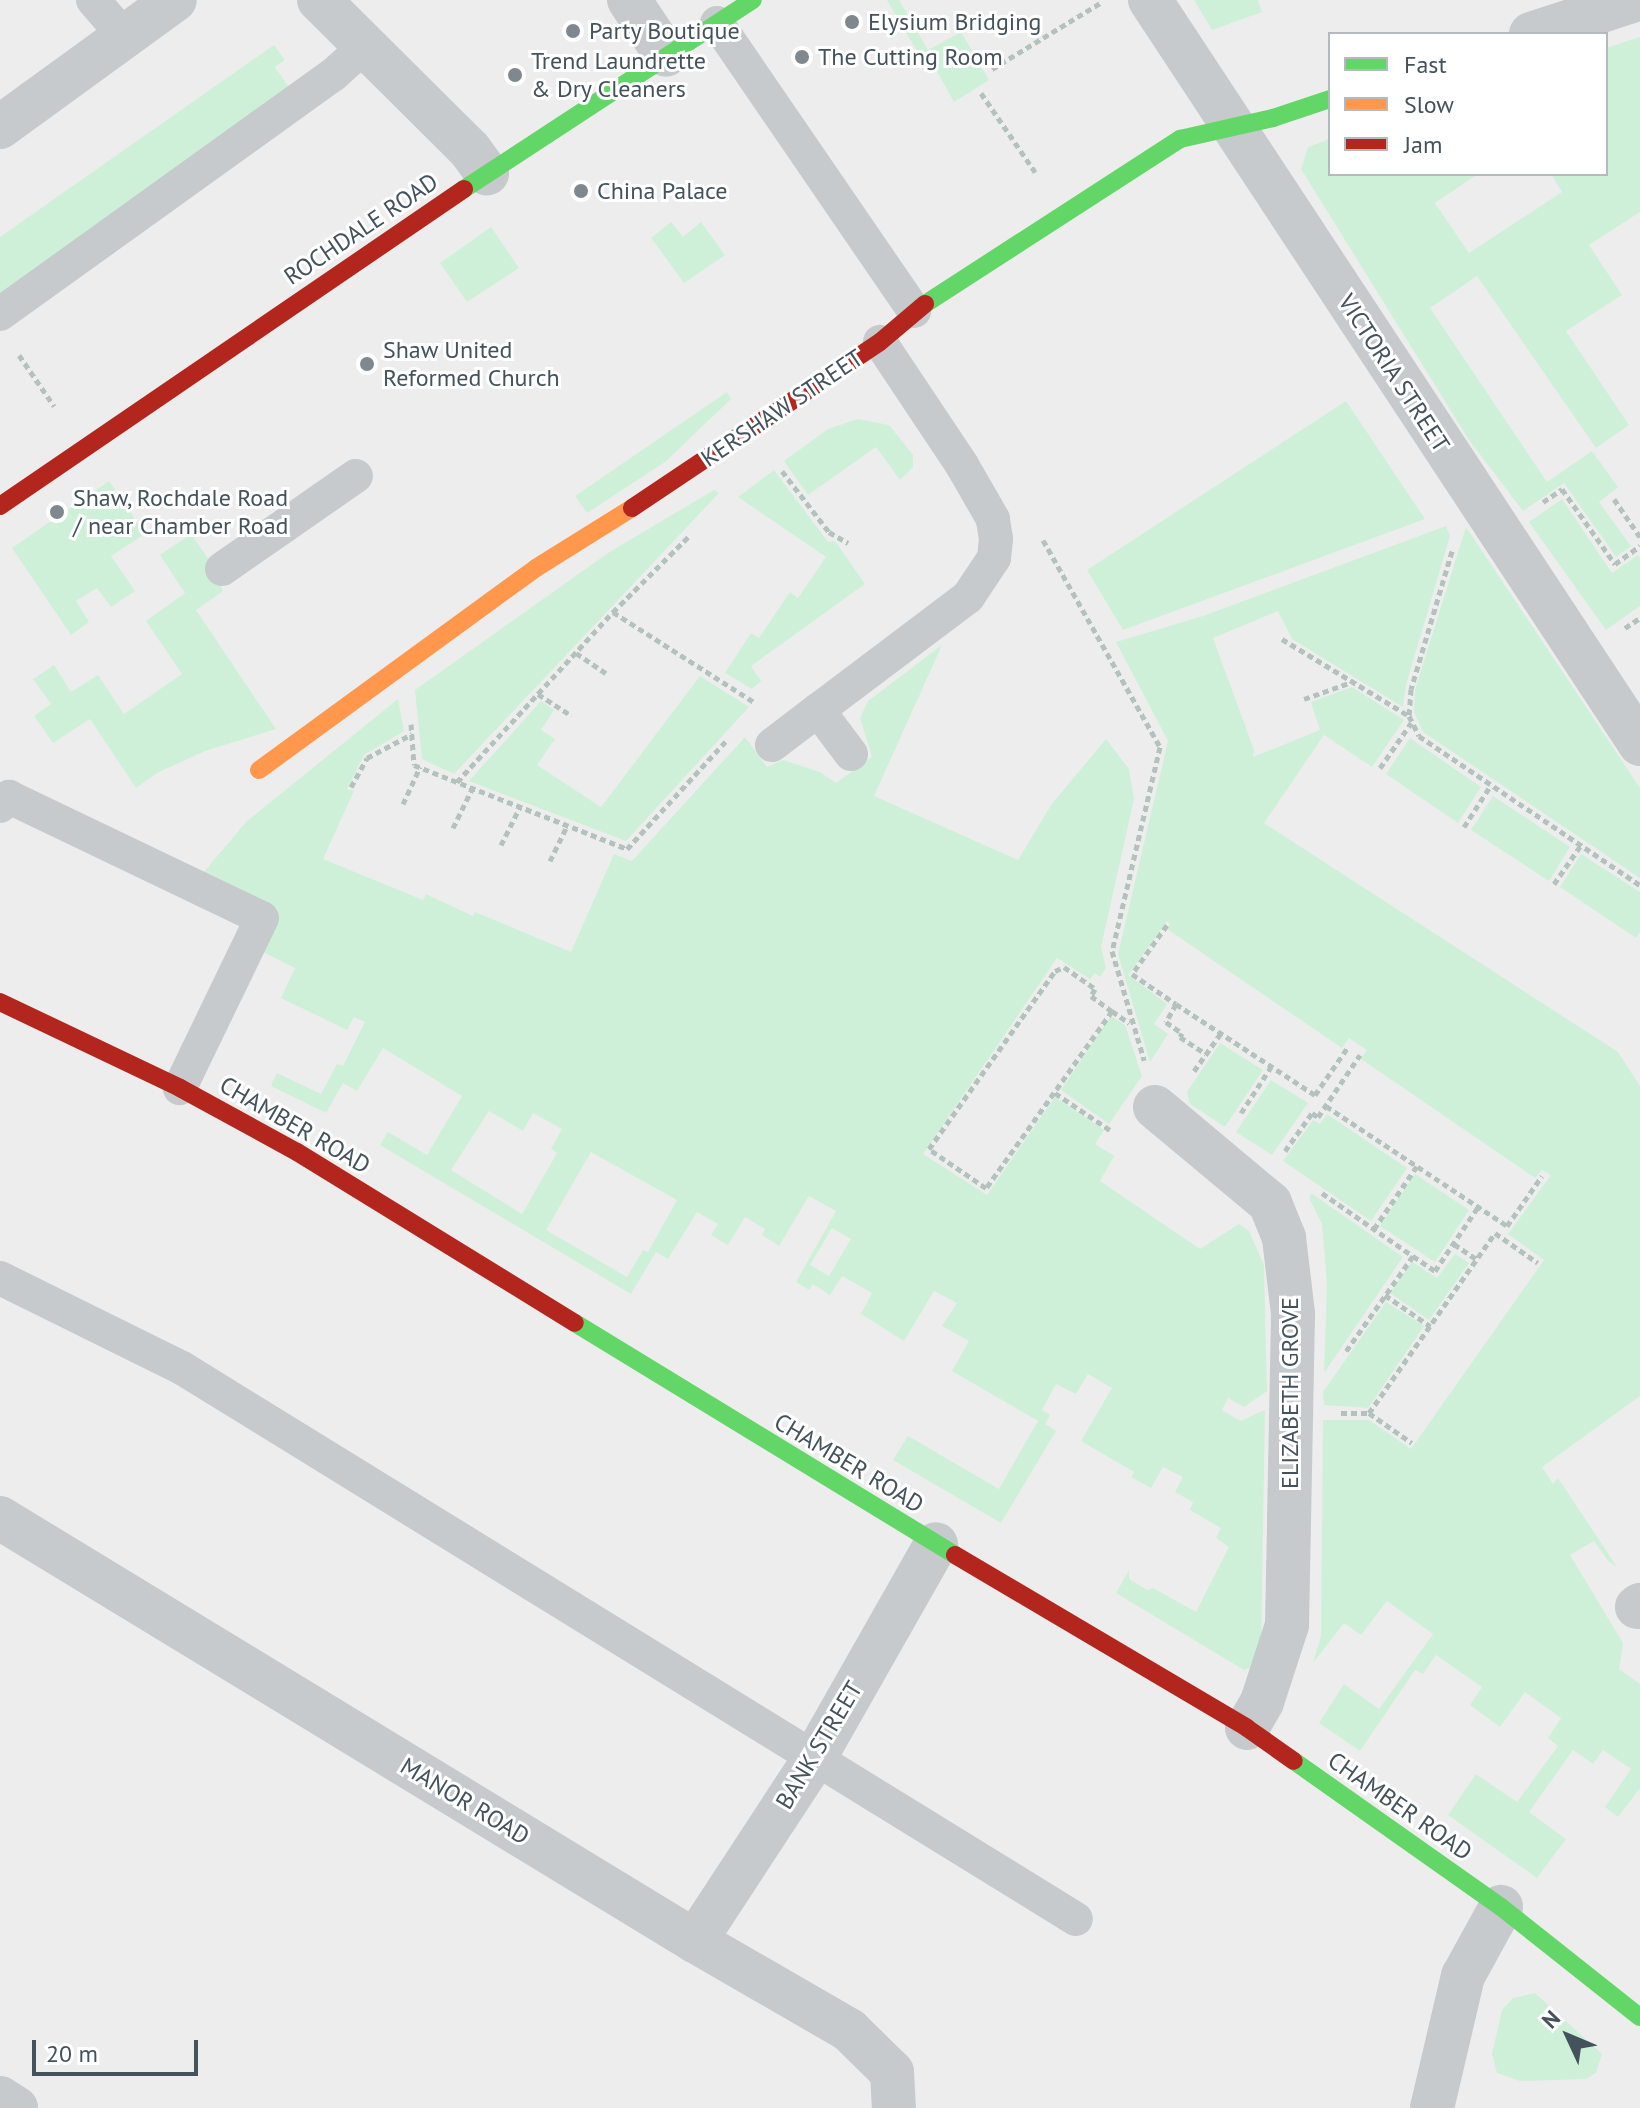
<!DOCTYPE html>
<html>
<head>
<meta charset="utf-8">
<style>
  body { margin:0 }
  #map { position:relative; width:1640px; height:2108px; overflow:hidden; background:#eeeded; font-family:"PT Sans",sans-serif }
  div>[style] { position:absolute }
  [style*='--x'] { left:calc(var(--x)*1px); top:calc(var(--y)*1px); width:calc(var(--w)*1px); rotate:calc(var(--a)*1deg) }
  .green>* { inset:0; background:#cef0d8 }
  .path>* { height:5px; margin-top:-2.5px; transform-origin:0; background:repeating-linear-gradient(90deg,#b3c2bd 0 6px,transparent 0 10px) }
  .lane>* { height:34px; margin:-17px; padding:0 17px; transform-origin:17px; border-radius:17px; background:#c6cacc }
  .street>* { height:44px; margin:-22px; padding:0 22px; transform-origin:22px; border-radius:22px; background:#c6cacc }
  .fast>* { height:18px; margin:-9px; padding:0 9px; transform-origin:9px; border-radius:9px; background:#63d668 }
  .slow>* { height:18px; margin:-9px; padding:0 9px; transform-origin:9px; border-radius:9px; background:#ff974d }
  .jam>* { height:18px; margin:-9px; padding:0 9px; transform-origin:9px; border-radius:9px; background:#b3261e }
  .dots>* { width:22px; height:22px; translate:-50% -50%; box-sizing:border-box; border:4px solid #fff; border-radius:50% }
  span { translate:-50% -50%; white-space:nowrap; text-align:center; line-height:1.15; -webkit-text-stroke:6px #fff; paint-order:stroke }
  .poi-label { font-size:24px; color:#43525b }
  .left { translate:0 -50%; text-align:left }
  .street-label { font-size:24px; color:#43525b }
  .legend { position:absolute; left:1328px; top:32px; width:280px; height:144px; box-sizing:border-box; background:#fff; border:2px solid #b4babd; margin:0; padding:10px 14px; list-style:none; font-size:24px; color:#43525b }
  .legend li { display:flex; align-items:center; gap:16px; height:40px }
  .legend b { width:40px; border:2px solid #b4babd }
  .north { position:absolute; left:1528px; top:1996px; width:80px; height:80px; -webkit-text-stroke:6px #fff; paint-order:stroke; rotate:314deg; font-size:22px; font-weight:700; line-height:32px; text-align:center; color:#43525b }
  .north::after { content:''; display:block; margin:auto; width:28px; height:36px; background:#43525b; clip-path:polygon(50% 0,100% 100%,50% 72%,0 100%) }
  .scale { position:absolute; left:32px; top:2040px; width:166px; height:36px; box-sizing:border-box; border:4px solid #43525b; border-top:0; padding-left:10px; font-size:24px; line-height:28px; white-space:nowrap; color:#43525b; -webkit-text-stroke:6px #fff; paint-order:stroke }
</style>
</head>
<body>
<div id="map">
  <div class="green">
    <div style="clip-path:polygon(887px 0,899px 0,928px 50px,961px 32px,989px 80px,954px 102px,935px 68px,928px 70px)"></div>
    <div style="clip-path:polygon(1194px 0,1258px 0,1262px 12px,1212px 30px)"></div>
    <div style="clip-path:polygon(1640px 37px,1640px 212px,1589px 245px,1622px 295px,1566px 331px,1629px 425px,1596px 448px,1477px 276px,1430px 308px,1547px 482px,1592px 451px,1618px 487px,1599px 502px,1631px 546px,1616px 557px,1564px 483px,1523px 511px,1469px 440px,1301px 169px,1308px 147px,1330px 139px,1330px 174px,1478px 174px,1435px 203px,1469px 253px,1562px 192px,1551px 174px,1606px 174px,1606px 48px)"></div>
    <div style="clip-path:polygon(274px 45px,285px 60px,275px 67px,290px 89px,0 299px,0 237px)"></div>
    <div style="clip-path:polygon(671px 222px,683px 237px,701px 222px,725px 255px,684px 283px,651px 238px)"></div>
    <div style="clip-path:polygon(491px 227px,519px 268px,467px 302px,440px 263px)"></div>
    <div style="clip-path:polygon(727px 392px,731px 399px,665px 462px,587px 513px,575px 496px)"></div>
    <div style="clip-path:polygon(1346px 401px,1425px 519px,1123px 630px,1087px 570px)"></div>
    <div style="clip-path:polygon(858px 419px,889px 425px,913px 455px,913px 467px,900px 480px,876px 447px,808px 495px,784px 461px,828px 429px)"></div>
    <div style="clip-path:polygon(774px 470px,828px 542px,835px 541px,865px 584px,751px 666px,761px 681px,752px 689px,725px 673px,751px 633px,759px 638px,790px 592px,798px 598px,826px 557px,738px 497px)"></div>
    <div style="clip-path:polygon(109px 481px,145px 534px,111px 556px,135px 591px,111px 607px,97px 588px,76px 601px,89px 622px,71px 635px,12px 548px)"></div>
    <div style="clip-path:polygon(714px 490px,719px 493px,454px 774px,422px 759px,415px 690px,608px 553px)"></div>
    <div style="clip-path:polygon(1562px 499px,1612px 573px,1638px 555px,1640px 558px,1640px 606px,1606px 630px,1529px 522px)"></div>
    <div style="clip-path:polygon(1446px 526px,1450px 536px,1406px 685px,1403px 707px,1292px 639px,1278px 611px,1213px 638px,1254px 750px,1253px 757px,1320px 730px,1311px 702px,1352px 687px,1404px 720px,1372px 767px,1324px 735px,1264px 823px,1618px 1052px,1640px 1086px,1640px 1396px,1542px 1467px,1553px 1484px,1558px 1478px,1617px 1567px,1608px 1561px,1594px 1541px,1570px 1555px,1623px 1643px,1619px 1669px,1640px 1684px,1640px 1788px,1618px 1817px,1605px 1807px,1631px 1769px,1603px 1750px,1593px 1764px,1573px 1750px,1529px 1812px,1566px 1839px,1537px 1878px,1448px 1815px,1476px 1774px,1517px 1802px,1558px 1746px,1548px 1738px,1561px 1718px,1525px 1692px,1500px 1727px,1470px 1705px,1482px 1687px,1436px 1655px,1423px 1674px,1415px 1670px,1360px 1751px,1319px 1723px,1344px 1684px,1379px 1709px,1433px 1634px,1387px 1601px,1361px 1635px,1344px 1623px,1313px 1663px,1321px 1636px,1323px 1420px,1369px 1420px,1411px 1449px,1544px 1260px,1508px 1234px,1551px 1175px,1542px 1170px,1535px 1178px,1361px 1059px,1367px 1050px,1349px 1038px,1342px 1048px,1167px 929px,1170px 924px,1167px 921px,1128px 975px,1167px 1004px,1154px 1024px,1168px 1034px,1150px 1062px,1118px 954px,1168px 741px,1116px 642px,1203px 616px)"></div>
    <div style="clip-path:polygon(1466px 527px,1640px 788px,1640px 878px,1423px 732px,1414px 712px,1415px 690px)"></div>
    <div style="clip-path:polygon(191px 534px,212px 564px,223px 591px,196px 610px,276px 729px,205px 751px,157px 773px,136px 788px,90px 719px,53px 743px,34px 716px,51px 704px,33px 679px,54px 665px,71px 692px,98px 675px,124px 714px,182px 674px,146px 621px,185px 593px,160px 555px)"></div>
    <div style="clip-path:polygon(evenodd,942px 645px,874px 796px,1018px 860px,1051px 805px,1106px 739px,1129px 769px,1134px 799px,1101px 947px,1106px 968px,1100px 977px,1095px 973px,1090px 979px,1057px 958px,923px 1154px,987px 1195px,1055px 1097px,1104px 1130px,1095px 1144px,1114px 1156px,1100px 1181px,1200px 1249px,1239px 1224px,1249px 1231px,1264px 1265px,1267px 1391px,1244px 1407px,1228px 1398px,1222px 1410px,1240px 1421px,1265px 1410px,1261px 1657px,1253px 1667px,1244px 1670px,1116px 1593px,1129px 1570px,1129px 1579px,1147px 1590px,1153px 1588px,1196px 1612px,1229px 1547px,1216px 1538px,1221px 1528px,1190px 1510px,1193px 1502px,1175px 1492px,1183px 1477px,1163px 1467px,1151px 1488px,1131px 1477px,1134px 1472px,1081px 1441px,1112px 1388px,1088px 1374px,1076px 1394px,1056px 1384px,1042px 1410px,1050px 1415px,1045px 1424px,1056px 1431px,1001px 1523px,893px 1460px,908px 1436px,999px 1489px,1038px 1421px,952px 1371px,969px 1341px,942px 1326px,957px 1303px,934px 1291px,904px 1341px,861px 1314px,872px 1293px,842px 1276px,830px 1295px,813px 1284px,809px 1290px,796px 1282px,836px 1211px,809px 1196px,779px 1246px,762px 1235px,765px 1229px,745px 1217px,728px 1245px,711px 1235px,718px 1224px,697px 1212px,668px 1259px,656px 1252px,631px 1294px,380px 1145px,388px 1132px,427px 1155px,462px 1096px,383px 1048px,357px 1091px,343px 1083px,326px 1113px,271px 1086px,277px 1073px,321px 1094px,337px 1064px,343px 1066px,365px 1022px,354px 1017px,347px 1030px,281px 998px,295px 968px,259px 950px,274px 920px,197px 880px,246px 822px,398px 699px,404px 731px,364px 755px,347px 789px,354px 791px,323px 859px,423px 900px,426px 894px,473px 916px,475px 912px,571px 952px,614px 854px,632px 861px,745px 737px,767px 767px,783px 760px,820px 772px,836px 783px,872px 757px,860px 718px,868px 701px,942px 645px,489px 1111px,523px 1131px,533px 1113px,562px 1129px,551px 1149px,557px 1153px,522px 1214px,451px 1170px,489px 1111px,942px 645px,591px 1152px,677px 1200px,648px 1252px,643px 1250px,627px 1277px,546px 1230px,591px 1152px,942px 645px,832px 1228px,851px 1239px,829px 1276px,810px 1265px,832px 1228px)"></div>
    <div style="clip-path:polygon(700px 676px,749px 707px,626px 841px,469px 781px,541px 701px,554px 710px,541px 730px,555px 739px,537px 765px,601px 807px)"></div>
    <div style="clip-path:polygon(1410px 738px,1481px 787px,1458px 823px,1386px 774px)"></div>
    <div style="clip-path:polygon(1493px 796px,1570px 847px,1549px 881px,1471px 830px)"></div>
    <div style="clip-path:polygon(1581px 854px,1640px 892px,1640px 932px,1636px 938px,1560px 887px)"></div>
    <div style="clip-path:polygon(1111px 1016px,1125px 1025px,1142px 1076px,1109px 1124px,1061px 1090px)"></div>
    <div style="clip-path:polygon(1220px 1043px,1263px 1070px,1225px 1127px,1190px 1104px,1187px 1092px)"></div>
    <div style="clip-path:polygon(1271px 1080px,1308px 1103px,1272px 1155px,1236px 1132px)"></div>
    <div style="clip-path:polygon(1327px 1114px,1407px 1168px,1371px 1221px,1283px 1161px,1313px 1120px,1320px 1124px)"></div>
    <div style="clip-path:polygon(1415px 1174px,1469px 1210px,1435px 1262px,1380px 1226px)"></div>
    <div style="clip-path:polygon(1311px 1193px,1403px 1257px,1324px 1373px,1327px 1284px,1322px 1224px,1309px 1198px)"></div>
    <div style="clip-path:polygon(1455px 1254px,1469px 1263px,1429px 1320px,1390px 1293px,1412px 1262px,1437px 1278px)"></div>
    <div style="clip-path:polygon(1386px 1302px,1424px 1326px,1368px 1408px,1324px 1405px,1323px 1392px)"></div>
    <div style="clip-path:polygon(1535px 1993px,1602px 2054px,1596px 2073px,1586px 2079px,1520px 2081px,1497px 2073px,1492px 2054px,1502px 2010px,1513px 1998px)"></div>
  </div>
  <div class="path">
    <div style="--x:992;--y:69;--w:127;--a:-31.4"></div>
    <div style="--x:981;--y:93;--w:96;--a:55.6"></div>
    <div style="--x:19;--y:355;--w:62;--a:55.5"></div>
    <div style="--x:782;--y:471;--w:77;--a:52.4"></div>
    <div style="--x:829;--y:532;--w:22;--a:30"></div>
    <div style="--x:1614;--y:499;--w:46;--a:55.6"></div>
    <div style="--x:1543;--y:502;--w:23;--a:-34"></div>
    <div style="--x:1562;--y:489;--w:92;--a:54.8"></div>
    <div style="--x:1615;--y:564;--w:31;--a:-36"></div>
    <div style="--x:1043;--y:540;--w:238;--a:60.5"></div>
    <div style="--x:1160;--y:747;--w:210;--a:103.2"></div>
    <div style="--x:1112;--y:951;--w:114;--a:73.6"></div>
    <div style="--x:1452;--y:551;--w:144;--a:106.5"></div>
    <div style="--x:1411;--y:689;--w:27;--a:94"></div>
    <div style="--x:1409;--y:716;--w:22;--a:63"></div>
    <div style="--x:1419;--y:736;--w:267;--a:34"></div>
    <div style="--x:613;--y:612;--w:167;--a:32.6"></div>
    <div style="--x:1625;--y:628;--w:18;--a:-34"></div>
    <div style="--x:1282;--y:639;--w:149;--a:31.2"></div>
    <div style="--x:576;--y:653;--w:36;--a:34"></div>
    <div style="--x:538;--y:694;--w:40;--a:32.9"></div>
    <div style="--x:1304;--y:699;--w:51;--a:-19.5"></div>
    <div style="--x:411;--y:724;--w:41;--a:85.8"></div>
    <div style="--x:414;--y:765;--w:229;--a:21.5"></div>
    <div style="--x:627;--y:849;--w:148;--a:-47.5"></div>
    <div style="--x:1380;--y:768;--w:55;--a:-55.4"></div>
    <div style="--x:457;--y:782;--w:231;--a:-47.5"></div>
    <div style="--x:613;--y:612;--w:109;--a:-45"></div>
    <div style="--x:351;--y:787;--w:33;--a:-61"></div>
    <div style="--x:367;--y:758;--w:51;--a:-28.1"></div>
    <div style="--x:403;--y:804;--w:41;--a:-65.3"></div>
    <div style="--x:1464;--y:827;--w:50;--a:-57.3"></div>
    <div style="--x:453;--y:828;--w:43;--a:-64"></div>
    <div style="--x:501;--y:845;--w:42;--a:-63.4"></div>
    <div style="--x:550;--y:861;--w:39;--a:-64"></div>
    <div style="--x:1554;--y:884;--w:47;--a:-55.3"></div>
    <div style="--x:1167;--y:925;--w:60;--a:125.5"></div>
    <div style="--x:1132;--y:974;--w:53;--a:34.3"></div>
    <div style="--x:1176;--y:1004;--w:166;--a:33.2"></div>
    <div style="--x:1315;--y:1095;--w:58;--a:-55.5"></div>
    <div style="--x:1176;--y:1004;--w:21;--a:119"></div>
    <div style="--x:1166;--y:1022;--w:19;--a:35"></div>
    <div style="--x:1182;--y:1033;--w:4;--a:117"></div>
    <div style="--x:1180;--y:1037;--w:31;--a:33"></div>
    <div style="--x:1112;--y:1011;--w:217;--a:125.4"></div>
    <div style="--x:986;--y:1188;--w:69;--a:-145.6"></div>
    <div style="--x:929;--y:1149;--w:218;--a:-54.7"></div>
    <div style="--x:1055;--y:971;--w:10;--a:-24"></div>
    <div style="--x:1064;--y:967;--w:38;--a:35"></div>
    <div style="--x:1095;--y:989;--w:8;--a:120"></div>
    <div style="--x:1091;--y:996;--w:26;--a:36"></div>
    <div style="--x:1112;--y:1011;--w:21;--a:35"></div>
    <div style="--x:1194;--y:1071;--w:47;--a:-54.6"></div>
    <div style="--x:1055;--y:1093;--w:66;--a:33.9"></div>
    <div style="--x:1326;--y:1106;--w:217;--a:33.5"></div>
    <div style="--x:1507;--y:1226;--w:61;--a:-55"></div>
    <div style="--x:1241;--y:1113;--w:55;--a:-56.9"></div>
    <div style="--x:1285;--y:1151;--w:47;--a:-54.6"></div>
    <div style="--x:1312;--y:1113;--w:7;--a:34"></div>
    <div style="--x:1318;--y:1117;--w:75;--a:-55.9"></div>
    <div style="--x:1322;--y:1193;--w:111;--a:34.7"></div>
    <div style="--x:1413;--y:1256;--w:120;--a:125.1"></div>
    <div style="--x:1374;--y:1229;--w:76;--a:-55.7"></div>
    <div style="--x:1454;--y:1244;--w:27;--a:34"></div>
    <div style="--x:1413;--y:1256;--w:27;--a:34"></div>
    <div style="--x:1435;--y:1271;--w:77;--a:-56.1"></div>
    <div style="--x:1385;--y:1295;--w:55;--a:34.6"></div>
    <div style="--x:1341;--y:1413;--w:28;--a:0"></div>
    <div style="--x:1369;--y:1413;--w:220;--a:-55"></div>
    <div style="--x:1495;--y:1233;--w:52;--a:34.9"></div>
    <div style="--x:1369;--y:1413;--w:52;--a:34.9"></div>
  </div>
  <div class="lane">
    <div style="--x:93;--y:0;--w:49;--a:49.1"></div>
    <div style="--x:717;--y:23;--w:349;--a:55.6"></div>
    <div style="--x:0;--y:314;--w:410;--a:-35.7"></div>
    <div style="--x:333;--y:75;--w:45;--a:-42.3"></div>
    <div style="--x:222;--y:569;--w:163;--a:-34.8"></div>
    <div style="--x:772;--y:745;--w:58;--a:-37.3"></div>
    <div style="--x:851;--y:754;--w:55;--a:-126.9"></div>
    <div style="--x:818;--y:710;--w:188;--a:-37"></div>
    <div style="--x:968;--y:597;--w:47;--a:-56.3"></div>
    <div style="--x:994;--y:558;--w:19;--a:-84"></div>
    <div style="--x:996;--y:539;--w:20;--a:-99"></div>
    <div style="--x:993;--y:519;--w:62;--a:-119.9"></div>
    <div style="--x:962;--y:465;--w:148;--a:-123.7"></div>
    <div style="--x:0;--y:806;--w:13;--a:-45"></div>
    <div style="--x:9;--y:797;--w:280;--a:25.6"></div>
    <div style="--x:262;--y:918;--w:189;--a:115.8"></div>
    <div style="--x:0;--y:1278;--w:203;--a:26.3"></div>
    <div style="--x:182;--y:1368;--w:1050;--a:31.65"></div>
  </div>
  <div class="street">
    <div style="--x:319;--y:0;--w:213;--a:44.8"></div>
    <div style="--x:470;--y:150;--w:29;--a:54"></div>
    <div style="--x:629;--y:0;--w:66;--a:56.1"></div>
    <div style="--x:1150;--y:0;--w:891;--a:56.63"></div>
    <div style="--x:1531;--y:34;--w:109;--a:-18.1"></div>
    <div style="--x:0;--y:127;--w:216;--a:-36"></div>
    <div style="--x:1155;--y:1107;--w:150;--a:39.9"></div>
    <div style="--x:1270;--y:1203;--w:38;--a:68"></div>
    <div style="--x:1284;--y:1238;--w:77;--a:83.2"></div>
    <div style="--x:1293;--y:1314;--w:311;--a:91.1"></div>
    <div style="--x:1287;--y:1625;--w:81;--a:108"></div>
    <div style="--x:1262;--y:1702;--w:30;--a:120"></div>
    <div style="--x:0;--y:1518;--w:814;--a:31.33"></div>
    <div style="--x:695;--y:1941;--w:178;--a:30"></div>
    <div style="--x:849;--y:2030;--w:60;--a:44.3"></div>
    <div style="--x:892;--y:2072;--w:36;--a:87"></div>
    <div style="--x:1637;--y:1607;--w:4;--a:-34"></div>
    <div style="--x:695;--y:1941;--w:217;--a:-56.8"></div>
    <div style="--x:814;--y:1759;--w:247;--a:-60.4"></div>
    <div style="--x:0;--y:2098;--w:19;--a:32"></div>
    <div style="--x:1432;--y:2108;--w:136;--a:-76.8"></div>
    <div style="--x:1463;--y:1976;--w:79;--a:-61.2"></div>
  </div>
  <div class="fast">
    <div style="--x:464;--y:189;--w:345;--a:-33.2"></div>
    <div style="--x:925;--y:304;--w:304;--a:-32.9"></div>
    <div style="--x:1180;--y:139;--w:95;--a:-12.7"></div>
    <div style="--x:1273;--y:118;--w:60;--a:-18.4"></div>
    <div style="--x:575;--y:1323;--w:445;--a:31.4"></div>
    <div style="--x:1294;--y:1761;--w:253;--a:35.2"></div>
    <div style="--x:1501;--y:1907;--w:177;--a:38.4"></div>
  </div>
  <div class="slow">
    <div style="--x:259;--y:770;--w:343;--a:-36.1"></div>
    <div style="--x:536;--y:568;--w:113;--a:-32"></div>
  </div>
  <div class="jam">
    <div style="--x:0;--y:506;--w:562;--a:-34.34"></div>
    <div style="--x:632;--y:508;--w:298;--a:-33.8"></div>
    <div style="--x:880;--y:342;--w:59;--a:-40.2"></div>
    <div style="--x:0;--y:1002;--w:199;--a:25.5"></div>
    <div style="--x:180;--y:1088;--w:133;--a:28.7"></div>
    <div style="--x:297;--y:1152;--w:326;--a:31.6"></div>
    <div style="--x:955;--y:1555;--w:339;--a:30.6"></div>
    <div style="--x:1247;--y:1728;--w:57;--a:35.1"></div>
  </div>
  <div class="dots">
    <div style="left:852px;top:22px;background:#7f888e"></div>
    <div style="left:573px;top:31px;background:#7f888e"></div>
    <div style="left:802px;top:57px;background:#7f888e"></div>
    <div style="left:515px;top:75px;background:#7f888e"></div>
    <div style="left:581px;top:191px;background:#7f888e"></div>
    <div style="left:367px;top:364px;background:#7f888e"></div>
    <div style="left:57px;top:512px;background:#7f888e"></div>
  </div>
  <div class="poi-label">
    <span class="left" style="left:868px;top:22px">Elysium Bridging</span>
    <span class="left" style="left:589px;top:31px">Party Boutique</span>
    <span class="left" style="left:818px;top:57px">The Cutting Room</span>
    <span class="left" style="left:531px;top:75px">Trend Laundrette<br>&amp; Dry Cleaners</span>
    <span class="left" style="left:597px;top:191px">China Palace</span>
    <span class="left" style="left:383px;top:364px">Shaw United<br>Reformed Church</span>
    <span class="left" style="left:73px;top:512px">Shaw, Rochdale Road<br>/ near Chamber Road</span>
  </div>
  <div class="street-label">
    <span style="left:361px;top:229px;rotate:-34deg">ROCHDALE ROAD</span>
    <span style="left:1394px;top:373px;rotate:57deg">VICTORIA STREET</span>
    <span style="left:782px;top:408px;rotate:-34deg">KERSHAW STREET</span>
    <span style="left:295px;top:1125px;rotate:30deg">CHAMBER ROAD</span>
    <span style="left:1290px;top:1393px;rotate:-90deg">ELIZABETH GROVE</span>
    <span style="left:849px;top:1463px;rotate:31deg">CHAMBER ROAD</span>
    <span style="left:819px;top:1745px;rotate:-59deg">BANK STREET</span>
    <span style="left:465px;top:1801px;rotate:31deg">MANOR ROAD</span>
    <span style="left:1400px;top:1806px;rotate:35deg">CHAMBER ROAD</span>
  </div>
  <ul class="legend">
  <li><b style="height:10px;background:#63d668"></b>Fast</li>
  <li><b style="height:10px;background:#ff974d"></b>Slow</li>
  <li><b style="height:10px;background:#b3261e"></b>Jam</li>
  </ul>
  <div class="north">N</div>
  <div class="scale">20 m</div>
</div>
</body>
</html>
